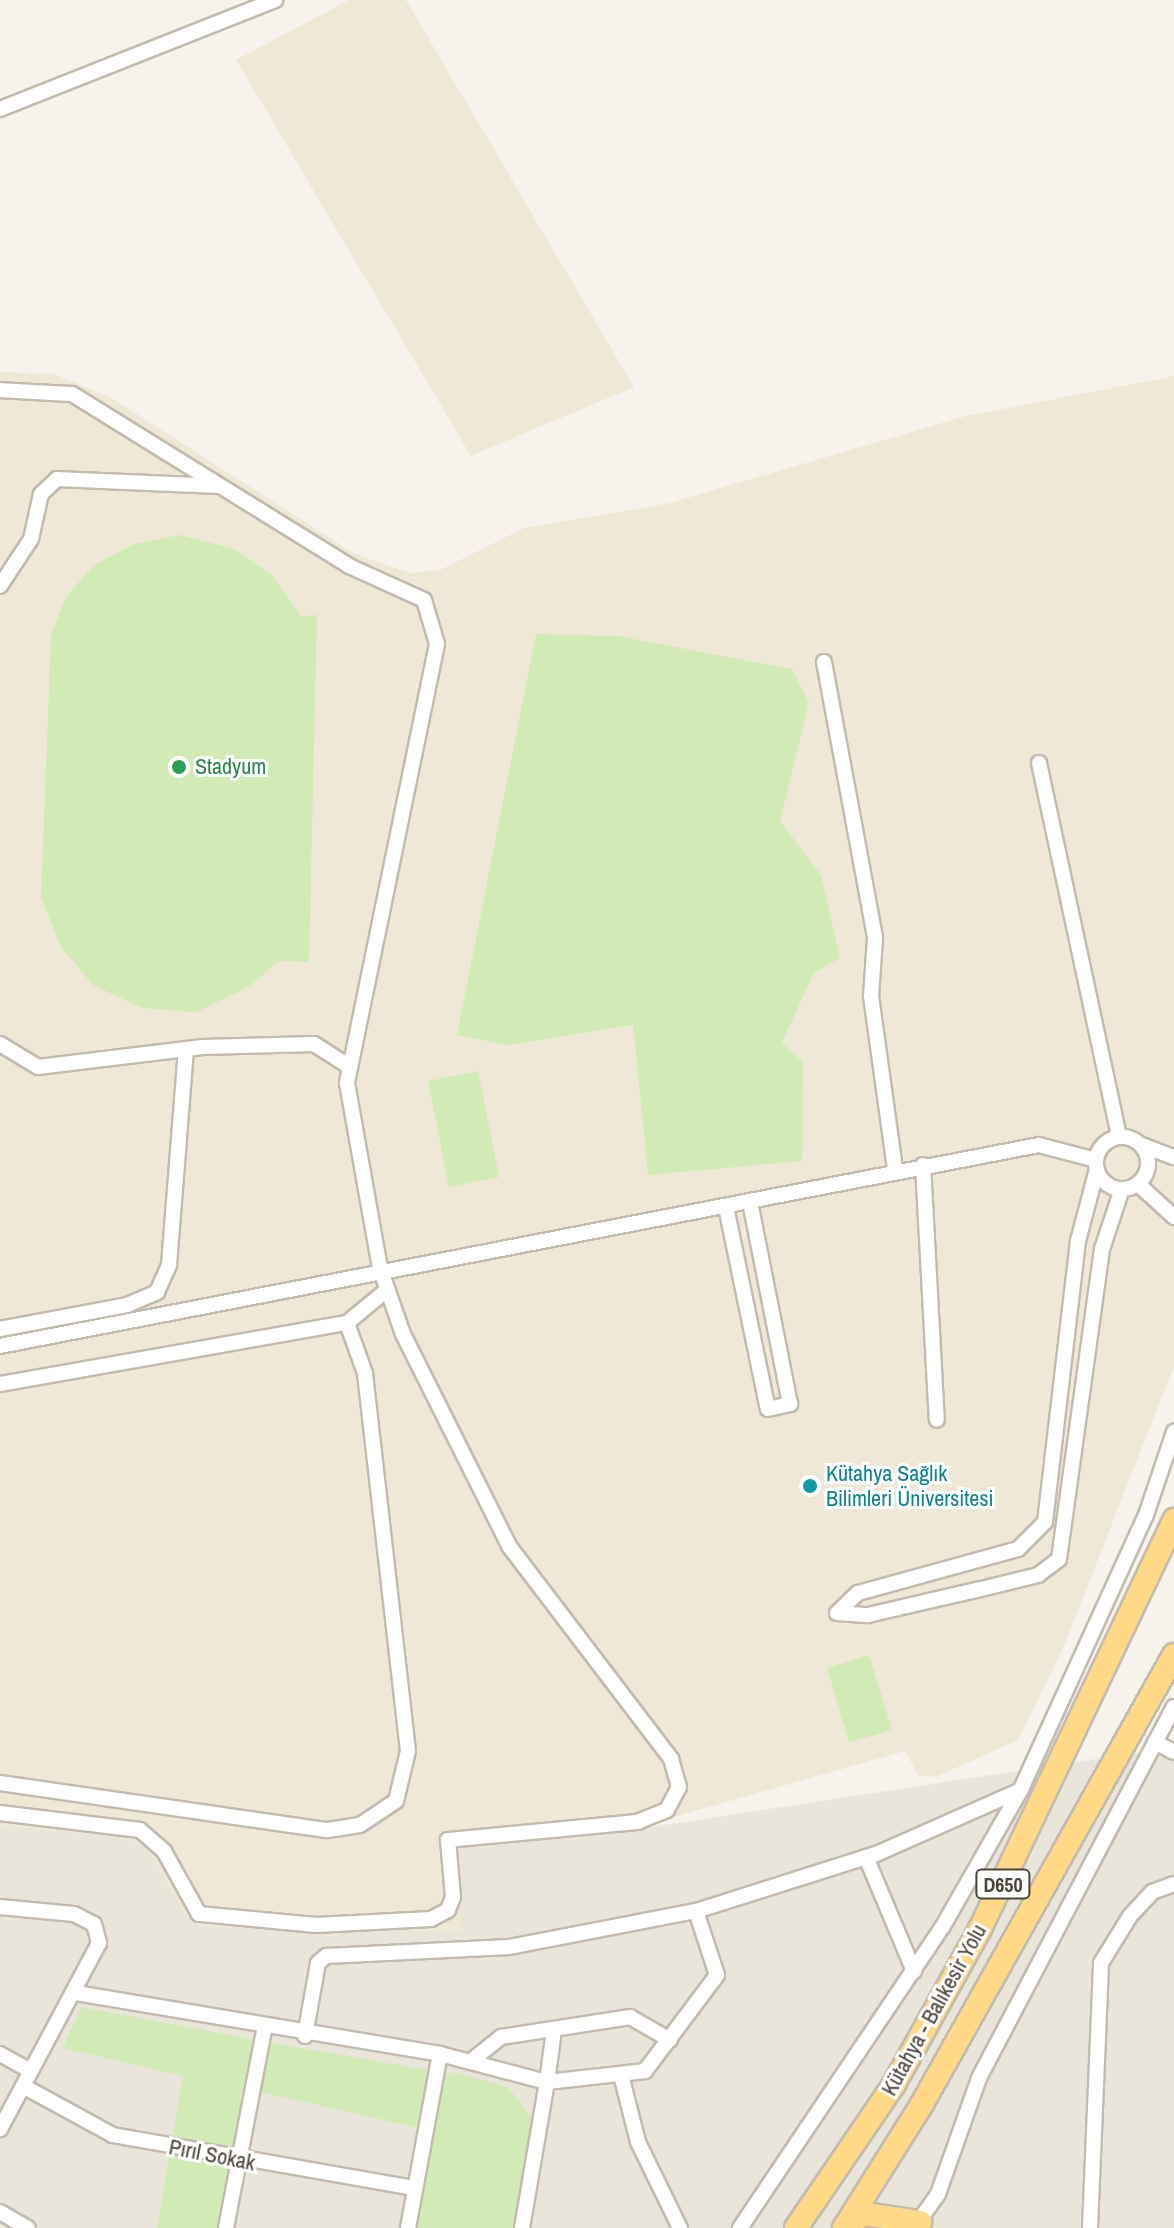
<!DOCTYPE html>
<html>
<head>
<meta charset="utf-8">
<style>
  body { margin:0 }
  #map { position:relative; width:1174px; height:2228px; overflow:hidden; background:#f6f3ec; font-family:"Archivo Narrow",sans-serif }
  div>[style] { position:absolute }
  [style*='--x'] { left:calc(var(--x)*1px); top:calc(var(--y)*1px); width:calc(var(--w)*1px); rotate:calc(var(--a)*1deg) }
  .residential>* { inset:0; background:#eae5da }
  .education>* { inset:0; background:#efe8d6 }
  .green>* { inset:0; background:#d2eab5 }
  .roads { filter:drop-shadow(2px 0 #c2bbae) drop-shadow(-2px 0 #c2bbae) drop-shadow(0 2px #c2bbae) drop-shadow(0 -2px #c2bbae) }
  .minor>* { height:14px; margin:-7px; padding:0 7px; transform-origin:7px; border-radius:7px; background:#fff }
  .minor>.ring { margin:-7px; padding:0; box-sizing:content-box; background:none; border:14px solid #fff; border-radius:50% }
  .trunk>* { height:22px; margin:-11px; padding:0 11px; transform-origin:11px; border-radius:11px; background:#ffd985 }
  .dots>* { width:22px; height:22px; translate:-50% -50%; box-sizing:border-box; border:4px solid #fff; border-radius:50% }
  span { translate:-50% -50%; white-space:nowrap; text-align:center; line-height:1.15; -webkit-text-stroke:6px #fff; paint-order:stroke }
  .shield-label span { padding:2px 6px; background:#fff; border:2px solid; border-radius:6px; -webkit-text-stroke-width:0 }
  .shield-label { font-size:20px; color:#4b4439; font-weight:700 }
  .leisure-label { font-size:22px; color:#27864d }
  .left { translate:0 -50%; text-align:left }
  .culture-label { font-size:22px; color:#0d838f }
  .street-label { font-size:22px; color:#4b4439 }
</style>
</head>
<body>
<div id="map">
  <div class="residential">
    <div style="clip-path:polygon(1174px 1747px,1174px 2228px,0 2228px,0 1825px,127px 1837px,149px 1849px,185px 1914px,202px 1926px,461px 1931px,457px 1845px,625px 1831px)"></div>
  </div>
  <div class="education">
    <div style="clip-path:polygon(349px 0,406px 0,634px 387px,471px 456px,236px 60px)"></div>
    <div style="clip-path:polygon(0 372px,54px 374px,110px 397px,355px 554px,411px 573px,440px 570px,524px 528px,670px 503px,966px 416px,1174px 376px,1174px 1366px,1064px 1646px,1018px 1740px,936px 1777px,918px 1775px,905px 1751px,625px 1831px,457px 1846px,462px 1931px,202px 1926px,185px 1914px,149px 1849px,127px 1837px,0 1825px)"></div>
  </div>
  <div class="green">
    <div style="clip-path:polygon(180px 535px,234px 549px,272px 575px,301px 616px,317px 615px,309px 962px,278px 961px,250px 986px,196px 1012px,142px 1008px,93px 985px,61px 947px,41px 898px,51px 635px,66px 597px,94px 565px,134px 544px)"></div>
    <div style="clip-path:polygon(536px 634px,618px 636px,792px 669px,809px 702px,780px 821px,821px 875px,840px 958px,814px 973px,782px 1042px,803px 1062px,802px 1161px,648px 1175px,633px 1025px,508px 1045px,457px 1035px)"></div>
    <div style="clip-path:polygon(478px 1071px,499px 1177px,449px 1187px,428px 1081px)"></div>
    <div style="clip-path:polygon(869px 1655px,892px 1730px,849px 1742px,827px 1668px)"></div>
    <div style="clip-path:polygon(81px 2007px,256px 2040px,231px 2154px,173px 2138px,183px 2076px,63px 2048px)"></div>
    <div style="clip-path:polygon(267px 2042px,427px 2070px,418px 2128px,257px 2091px)"></div>
    <div style="clip-path:polygon(452px 2072px,508px 2087px,533px 2119px,514px 2228px,416px 2228px,442px 2081px)"></div>
    <div style="clip-path:polygon(169px 2155px,229px 2167px,219px 2228px,157px 2228px)"></div>
  </div>
  <div class="roads">
    <div class="minor">
      <div style="--x:0;--y:109;--w:296;--a:-21.6"></div>
      <div style="--x:0;--y:390;--w:72;--a:3.2"></div>
      <div style="--x:72;--y:394;--w:326;--a:31.8"></div>
      <div style="--x:349;--y:566;--w:82;--a:24.4"></div>
      <div style="--x:424;--y:600;--w:46;--a:73.5"></div>
      <div style="--x:437;--y:644;--w:448;--a:101.6"></div>
      <div style="--x:347;--y:1083;--w:188;--a:79.9"></div>
      <div style="--x:380;--y:1268;--w:70;--a:70.8"></div>
      <div style="--x:403;--y:1334;--w:237;--a:63.4"></div>
      <div style="--x:509;--y:1546;--w:268;--a:52.7"></div>
      <div style="--x:671;--y:1759;--w:29;--a:74"></div>
      <div style="--x:679;--y:1787;--w:26;--a:118"></div>
      <div style="--x:667;--y:1810;--w:31;--a:158"></div>
      <div style="--x:638;--y:1822;--w:191;--a:174.6"></div>
      <div style="--x:448;--y:1840;--w:57;--a:85"></div>
      <div style="--x:453;--y:1897;--w:14;--a:111"></div>
      <div style="--x:448;--y:1910;--w:19;--a:152"></div>
      <div style="--x:431;--y:1919;--w:115;--a:177"></div>
      <div style="--x:316;--y:1925;--w:118;--a:-174.6"></div>
      <div style="--x:199;--y:1914;--w:72;--a:-119.1"></div>
      <div style="--x:164;--y:1851;--w:32;--a:-139"></div>
      <div style="--x:140;--y:1830;--w:141;--a:-173.1"></div>
      <div style="--x:0;--y:586;--w:56;--a:-56.6"></div>
      <div style="--x:31;--y:539;--w:46;--a:-77.5"></div>
      <div style="--x:41;--y:494;--w:22;--a:-43"></div>
      <div style="--x:57;--y:479;--w:161;--a:2.5"></div>
      <div style="--x:824;--y:662;--w:281;--a:79.5"></div>
      <div style="--x:875;--y:938;--w:58;--a:93.9"></div>
      <div style="--x:871;--y:996;--w:176;--a:82.1"></div>
      <div style="--x:1039;--y:763;--w:382;--a:77.9"></div>
      <div style="--x:0;--y:1044;--w:44;--a:31.2"></div>
      <div style="--x:38;--y:1067;--w:166;--a:-6.9"></div>
      <div style="--x:203;--y:1047;--w:111;--a:-1.5"></div>
      <div style="--x:314;--y:1044;--w:43;--a:32.6"></div>
      <div class="ring" style="left:1096px;top:1137px;width:38px;height:38px"></div>
      <div style="--x:1142;--y:1145;--w:34;--a:21"></div>
      <div style="--x:923;--y:1165;--w:255;--a:86.9"></div>
      <div style="--x:1138;--y:1184;--w:49;--a:42.5"></div>
      <div style="--x:726;--y:1207;--w:206;--a:78.3"></div>
      <div style="--x:768;--y:1409;--w:23;--a:-13"></div>
      <div style="--x:790;--y:1404;--w:206;--a:-101.2"></div>
      <div style="--x:0;--y:1329;--w:129;--a:-10.7"></div>
      <div style="--x:127;--y:1305;--w:33;--a:-23"></div>
      <div style="--x:157;--y:1292;--w:30;--a:-66"></div>
      <div style="--x:169;--y:1265;--w:216;--a:-85.5"></div>
      <div style="--x:0;--y:1346;--w:1058;--a:-10.95"></div>
      <div style="--x:1039;--y:1145;--w:59;--a:14.7"></div>
      <div style="--x:0;--y:1384;--w:352;--a:-10"></div>
      <div style="--x:347;--y:1323;--w:52;--a:-39.5"></div>
      <div style="--x:837;--y:1613;--w:31;--a:4"></div>
      <div style="--x:868;--y:1615;--w:116;--a:-13"></div>
      <div style="--x:981;--y:1589;--w:59;--a:-13.8"></div>
      <div style="--x:1038;--y:1575;--w:26;--a:-37"></div>
      <div style="--x:1059;--y:1559;--w:313;--a:-82.1"></div>
      <div style="--x:1102;--y:1249;--w:63;--a:-71.6"></div>
      <div style="--x:837;--y:1613;--w:29;--a:-44"></div>
      <div style="--x:858;--y:1593;--w:166;--a:-15.4"></div>
      <div style="--x:1018;--y:1549;--w:38;--a:-45"></div>
      <div style="--x:1045;--y:1522;--w:283;--a:-83.3"></div>
      <div style="--x:1078;--y:1241;--w:74;--a:-75.2"></div>
      <div style="--x:1155;--y:1742;--w:21;--a:28"></div>
      <div style="--x:0;--y:1783;--w:331;--a:8.2"></div>
      <div style="--x:328;--y:1830;--w:32;--a:-9"></div>
      <div style="--x:360;--y:1825;--w:43;--a:-33.7"></div>
      <div style="--x:396;--y:1801;--w:51;--a:-76.5"></div>
      <div style="--x:408;--y:1751;--w:380;--a:-96.5"></div>
      <div style="--x:365;--y:1373;--w:53;--a:-109.8"></div>
      <div style="--x:866;--y:1857;--w:124;--a:67.2"></div>
      <div style="--x:0;--y:1907;--w:74;--a:5.4"></div>
      <div style="--x:74;--y:1914;--w:22;--a:27"></div>
      <div style="--x:94;--y:1924;--w:20;--a:75"></div>
      <div style="--x:99;--y:1943;--w:211;--a:118"></div>
      <div style="--x:76;--y:1993;--w:369;--a:9.5"></div>
      <div style="--x:440;--y:2054;--w:111;--a:14.7"></div>
      <div style="--x:547;--y:2082;--w:52;--a:-82.3"></div>
      <div style="--x:305;--y:2036;--w:74;--a:-79.9"></div>
      <div style="--x:318;--y:1963;--w:11;--a:-41"></div>
      <div style="--x:326;--y:1956;--w:183;--a:-2.8"></div>
      <div style="--x:509;--y:1947;--w:190;--a:-10.9"></div>
      <div style="--x:696;--y:1911;--w:189;--a:-17.6"></div>
      <div style="--x:876;--y:1854;--w:158;--a:-23.8"></div>
      <div style="--x:0;--y:2054;--w:35;--a:29"></div>
      <div style="--x:470;--y:2062;--w:40;--a:-39"></div>
      <div style="--x:501;--y:2037;--w:131;--a:-8.8"></div>
      <div style="--x:630;--y:2017;--w:46;--a:29.9"></div>
      <div style="--x:622;--y:2079;--w:65;--a:75.7"></div>
      <div style="--x:638;--y:2142;--w:96;--a:64"></div>
      <div style="--x:23;--y:2086;--w:102;--a:28.6"></div>
      <div style="--x:113;--y:2135;--w:305;--a:10"></div>
      <div style="--x:0;--y:2212;--w:32;--a:30"></div>
      <div style="--x:226;--y:2228;--w:202;--a:-79.1"></div>
      <div style="--x:408;--y:2228;--w:177;--a:-79.6"></div>
      <div style="--x:522;--y:2228;--w:148;--a:-80.3"></div>
      <div style="--x:547;--y:2082;--w:99;--a:-6.4"></div>
      <div style="--x:645;--y:2071;--w:120;--a:-53.1"></div>
      <div style="--x:717;--y:1975;--w:67;--a:-108.2"></div>
      <div style="--x:740;--y:2228;--w:364;--a:-56.1"></div>
      <div style="--x:943;--y:1926;--w:158;--a:-60.3"></div>
      <div style="--x:1021;--y:1789;--w:301;--a:-65.5"></div>
      <div style="--x:1146;--y:1515;--w:88;--a:-71.4"></div>
      <div style="--x:914;--y:2228;--w:42;--a:-54.8"></div>
      <div style="--x:938;--y:2194;--w:123;--a:-70.5"></div>
      <div style="--x:979;--y:2078;--w:419;--a:-62.3"></div>
      <div style="--x:1090;--y:2228;--w:265;--a:-87.6"></div>
      <div style="--x:1101;--y:1963;--w:55;--a:-58.3"></div>
      <div style="--x:1130;--y:1916;--w:33;--a:-47"></div>
      <div style="--x:1152;--y:1892;--w:23;--a:-20"></div>
    </div>
    <div class="trunk">
      <div style="--x:845;--y:2226;--w:22;--a:-32"></div>
      <div style="--x:864;--y:2214;--w:57;--a:8.1"></div>
      <div style="--x:796;--y:2228;--w:172;--a:-55.7"></div>
      <div style="--x:893;--y:2086;--w:179;--a:-61"></div>
      <div style="--x:980;--y:1929;--w:453;--a:-64.6"></div>
      <div style="--x:844;--y:2228;--w:146;--a:-57.8"></div>
      <div style="--x:922;--y:2104;--w:515;--a:-60.7"></div>
    </div>
  </div>
  <div class="dots">
    <div style="left:179px;top:767px;background:#2e9e5b"></div>
    <div style="left:810px;top:1486px;background:#0f9aa8"></div>
  </div>
  <div class="shield-label">
    <span style="left:1003px;top:1884px">D650</span>
  </div>
  <div class="leisure-label">
    <span class="left" style="left:195px;top:767px">Stadyum</span>
  </div>
  <div class="culture-label">
    <span class="left" style="left:826px;top:1486px">Kütahya Sağlık<br>Bilimleri Üniversitesi</span>
  </div>
  <div class="street-label">
    <span style="left:934px;top:2010px;rotate:-61deg">Kütahya - Balıkesir Yolu</span>
    <span style="left:212px;top:2155px;rotate:11deg">Pırıl Sokak</span>
  </div>
</div>
</body>
</html>
